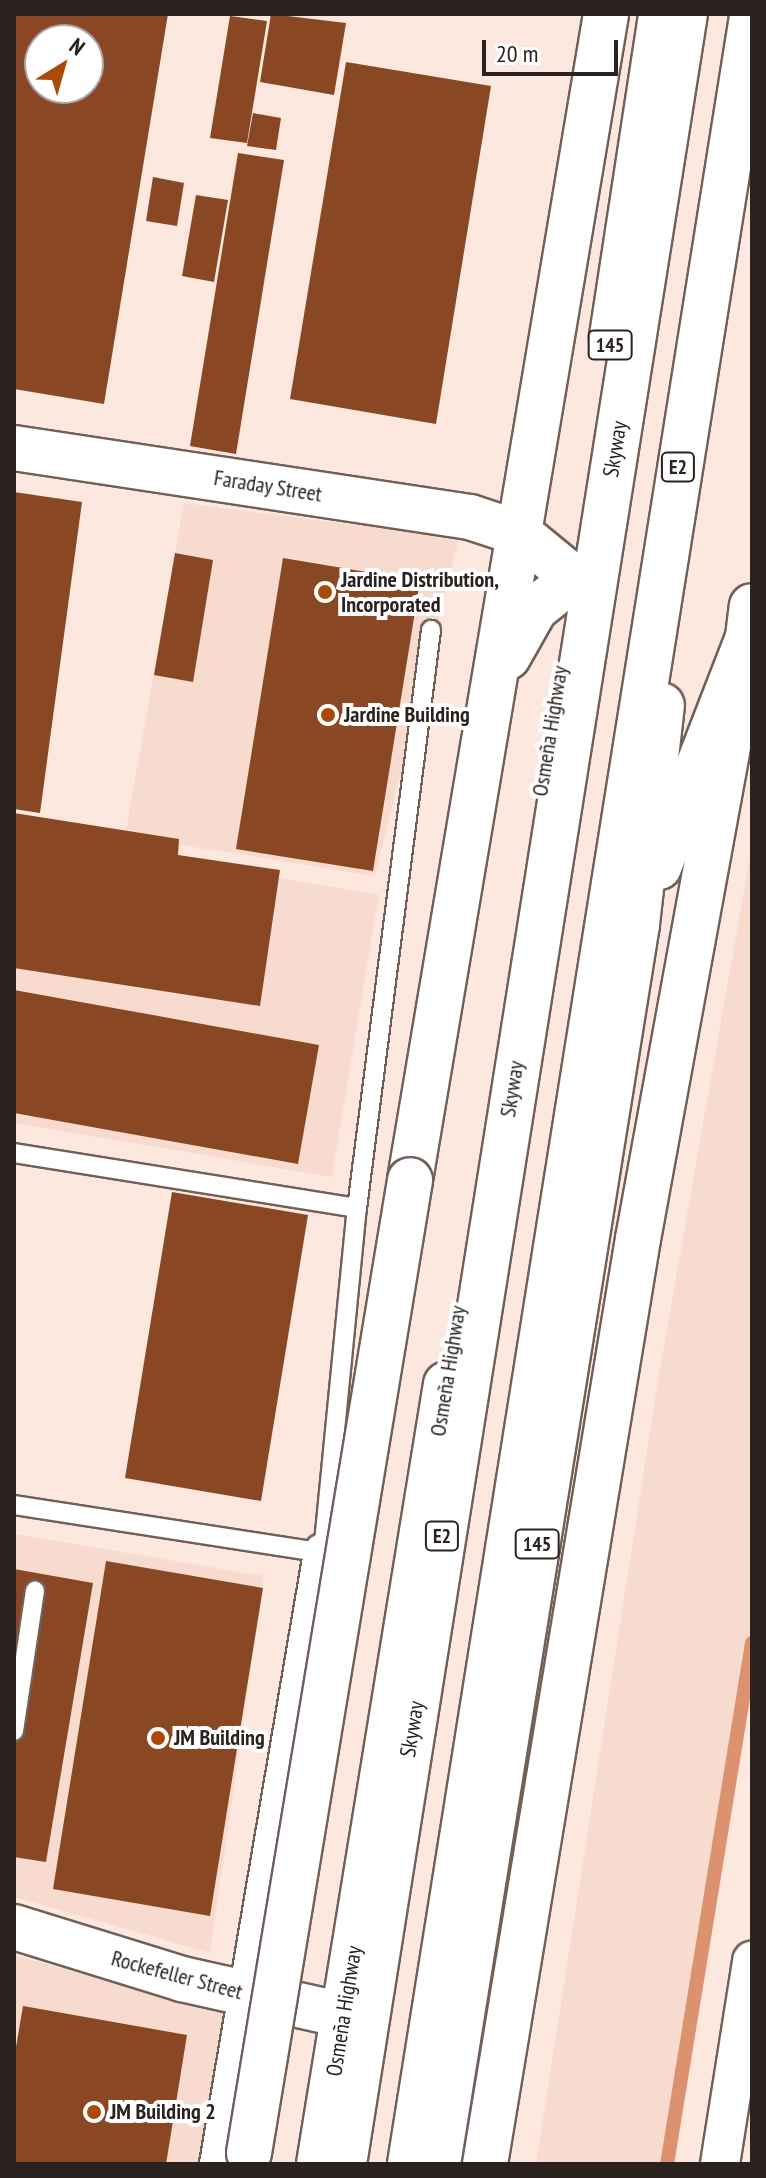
<!DOCTYPE html>
<html>
<head>
<meta charset="utf-8">
<style>
  body { margin:0 }
  #map { position:relative; width:766px; height:2178px; overflow:hidden; background:#fde8df; font-family:"PT Sans Narrow",sans-serif }
  div>[style] { position:absolute }
  [style*='--x'] { left:calc(var(--x)*1px); top:calc(var(--y)*1px); width:calc(var(--w)*1px); rotate:calc(var(--a)*1deg) }
  .built>* { inset:0; background:#f7dbce }
  .stream>* { height:14px; margin:-7px; padding:0 7px; transform-origin:7px; border-radius:7px; background:#dc926e }
  .building>* { inset:0; background:#8a4724 }
  .roads { filter:drop-shadow(2px 0 #716058) drop-shadow(-2px 0 #716058) drop-shadow(0 2px #716058) drop-shadow(0 -2px #716058) }
  .service>* { height:18px; margin:-9px; padding:0 9px; transform-origin:9px; border-radius:9px; background:#fff }
  .minor>* { height:38px; margin:-19px; padding:0 19px; transform-origin:19px; border-radius:19px; background:#fff }
  .tertiary>* { height:44px; margin:-22px; padding:0 22px; transform-origin:22px; border-radius:22px; background:#fff }
  .primary>* { height:44px; margin:-22px; padding:0 22px; transform-origin:22px; border-radius:22px; background:#fff }
  .motorway>* { height:44px; margin:-22px; padding:0 22px; transform-origin:22px; border-radius:22px; background:#fff }
  .bridges { filter:drop-shadow(2px 0 #716058) drop-shadow(-2px 0 #716058) drop-shadow(0 2px #716058) drop-shadow(0 -2px #716058) }
  .motorway-bridge>* { height:44px; margin:-22px; padding:0 22px; transform-origin:22px; border-radius:22px; background:#fff }
  .dots>* { width:22px; height:22px; translate:-50% -50%; box-sizing:border-box; border:4px solid #fff; border-radius:50% }
  span { translate:-50% -50%; white-space:nowrap; text-align:center; line-height:1.15; -webkit-text-stroke:8px #fff; paint-order:stroke }
  .shield-label span { padding:2px 6px; background:#fff; border:2px solid; border-radius:6px; -webkit-text-stroke-width:0 }
  .shield-label { font-size:20px; color:#29221f; font-weight:700 }
  .street-label { font-size:22px; color:#29221f }
  .poi-label { font-size:22px; color:#29221f; font-weight:700 }
  .left { translate:0 -50%; text-align:left }
  .frame { position:absolute; inset:0; border:16px solid #29221f; pointer-events:none }
  .north { position:absolute; left:24px; top:24px; width:80px; height:80px; box-sizing:border-box; background:#fff; border:2px solid #a9a7a5; border-radius:50%; rotate:37deg; font-size:22px; font-weight:700; line-height:32px; text-align:center; color:#29221f }
  .north::after { content:''; display:block; margin:auto; width:28px; height:36px; background:#ab4907; clip-path:polygon(50% 0,100% 100%,50% 72%,0 100%) }
  .scale { position:absolute; left:482px; top:40px; width:136px; height:36px; box-sizing:border-box; border:4px solid #29221f; border-top:0; padding-left:10px; font-size:24px; line-height:28px; white-space:nowrap; color:#29221f; -webkit-text-stroke:6px #fff; paint-order:stroke }
</style>
</head>
<body>
<div id="map">
  <div class="built">
    <div style="clip-path:polygon(184px 503px,459px 538px,375px 876px,125px 836px)"></div>
    <div style="clip-path:polygon(14px 833px,379px 895px,332px 1177px,14px 1123px)"></div>
    <div style="clip-path:polygon(752px 845px,752px 1637px,659px 2164px,536px 2164px,658px 1380px)"></div>
    <div style="clip-path:polygon(14px 1534px,264px 1576px,210px 1953px,14px 1897px)"></div>
    <div style="clip-path:polygon(14px 1955px,228px 2014px,203px 2164px,14px 2164px)"></div>
  </div>
  <div class="stream">
    <div style="--x:667;--y:2164;--w:528;--a:-80.73"></div>
  </div>
  <div class="building">
    <div style="clip-path:polygon(evenodd,14px 14px,168px 14px,104px 404px,14px 389px,14px 14px,40px 40px,88px 40px,88px 88px,40px 88px,40px 40px)"></div>
    <div style="clip-path:polygon(271px 14px,346px 23px,334px 95px,260px 82px)"></div>
    <div style="clip-path:polygon(230px 16px,267px 21px,247px 143px,210px 138px)"></div>
    <div style="clip-path:polygon(346px 62px,491px 86px,436px 424px,290px 399px)"></div>
    <div style="clip-path:polygon(253px 113px,281px 118px,276px 150px,247px 146px)"></div>
    <div style="clip-path:polygon(238px 153px,284px 160px,236px 454px,190px 446px)"></div>
    <div style="clip-path:polygon(153px 177px,184px 183px,177px 226px,146px 221px)"></div>
    <div style="clip-path:polygon(196px 195px,228px 200px,214px 282px,182px 276px)"></div>
    <div style="clip-path:polygon(14px 492px,82px 502px,40px 813px,14px 809px)"></div>
    <div style="clip-path:polygon(175px 553px,213px 560px,193px 682px,154px 675px)"></div>
    <div style="clip-path:polygon(283px 558px,420px 581px,373px 871px,236px 849px)"></div>
    <div style="clip-path:polygon(14px 813px,179px 839px,178px 855px,280px 870px,260px 1006px,14px 968px)"></div>
    <div style="clip-path:polygon(14px 990px,319px 1045px,298px 1164px,14px 1113px)"></div>
    <div style="clip-path:polygon(172px 1192px,308px 1215px,261px 1501px,125px 1478px)"></div>
    <div style="clip-path:polygon(106px 1561px,263px 1588px,210px 1916px,53px 1889px)"></div>
    <div style="clip-path:polygon(14px 1569px,93px 1583px,46px 1862px,14px 1857px)"></div>
    <div style="clip-path:polygon(23px 2006px,187px 2035px,166px 2164px,14px 2164px,14px 2059px)"></div>
  </div>
  <div class="roads">
    <div class="service">
      <div style="--x:14;--y:1153;--w:347;--a:9.1"></div>
      <div style="--x:14;--y:1505;--w:313;--a:8.8"></div>
      <div style="--x:323;--y:1553;--w:347;--a:-84.4"></div>
      <div style="--x:357;--y:1208;--w:583;--a:-82.7"></div>
      <div style="--x:14;--y:1731;--w:142;--a:-81.5"></div>
    </div>
    <div class="minor">
      <div style="--x:219;--y:2164;--w:620;--a:-80.34"></div>
      <div style="--x:720;--y:2164;--w:206;--a:-81"></div>
    </div>
    <div class="tertiary">
      <div style="--x:14;--y:448;--w:461;--a:8.6"></div>
      <div style="--x:470;--y:517;--w:52;--a:18.1"></div>
      <div style="--x:14;--y:1927;--w:176;--a:17.2"></div>
      <div style="--x:182;--y:1979;--w:165;--a:12.6"></div>
    </div>
    <div class="primary">
      <div style="--x:612;--y:336;--w:326;--a:-81.3"></div>
      <div style="--x:574;--y:578;--w:71;--a:-140.7"></div>
      <div style="--x:519;--y:533;--w:526;--a:-80.48"></div>
      <div style="--x:659;--y:867;--w:247;--a:-68.8"></div>
      <div style="--x:748;--y:637;--w:31;--a:-83"></div>
      <div style="--x:319;--y:2164;--w:790;--a:-80.75"></div>
      <div style="--x:438;--y:2164;--w:1256;--a:-80.88"></div>
      <div style="--x:637;--y:924;--w:220;--a:-83.5"></div>
    </div>
    <div class="motorway">
      <div style="--x:508;--y:657;--w:55;--a:-60.6"></div>
      <div style="--x:535;--y:609;--w:50;--a:-38.5"></div>
      <div style="--x:410;--y:1180;--w:656;--a:-80.44"></div>
      <div style="--x:344;--y:2164;--w:2177;--a:-80.99"></div>
      <div style="--x:410;--y:2164;--w:2175;--a:-80.95"></div>
      <div style="--x:485;--y:2164;--w:938;--a:-80.61"></div>
      <div style="--x:638;--y:1239;--w:612;--a:-79.64"></div>
    </div>
  </div>
  <div class="bridges">
    <div class="motorway-bridge">
      <div style="--x:249;--y:2153;--w:986;--a:-80.6"></div>
    </div>
  </div>
  <div class="dots">
    <div style="left:325px;top:592px;background:#ab4907"></div>
    <div style="left:328px;top:715px;background:#ab4907"></div>
    <div style="left:158px;top:1738px;background:#ab4907"></div>
    <div style="left:94px;top:2112px;background:#ab4907"></div>
  </div>
  <div class="shield-label">
    <span style="left:610px;top:345px">145</span>
    <span style="left:678px;top:467px">E2</span>
    <span style="left:442px;top:1536px">E2</span>
    <span style="left:537px;top:1544px">145</span>
  </div>
  <div class="street-label">
    <span style="left:615px;top:449px;rotate:-81deg">Skyway</span>
    <span style="left:268px;top:486px;rotate:9deg">Faraday Street</span>
    <span style="left:550px;top:731px;rotate:-81deg">Osmeña Highway</span>
    <span style="left:512px;top:1089px;rotate:-81deg">Skyway</span>
    <span style="left:448px;top:1371px;rotate:-81deg">Osmeña Highway</span>
    <span style="left:412px;top:1729px;rotate:-81deg">Skyway</span>
    <span style="left:177px;top:1975px;rotate:15deg">Rockefeller Street</span>
    <span style="left:344px;top:2011px;rotate:-81deg">Osmeña Highway</span>
  </div>
  <div class="poi-label">
    <span class="left" style="left:341px;top:592px">Jardine Distribution,<br>Incorporated</span>
    <span class="left" style="left:344px;top:715px">Jardine Building</span>
    <span class="left" style="left:174px;top:1738px">JM Building</span>
    <span class="left" style="left:110px;top:2112px">JM Building 2</span>
  </div>
  <div class="frame"></div>
  <div class="north">N</div>
  <div class="scale">20 m</div>
</div>
</body>
</html>
